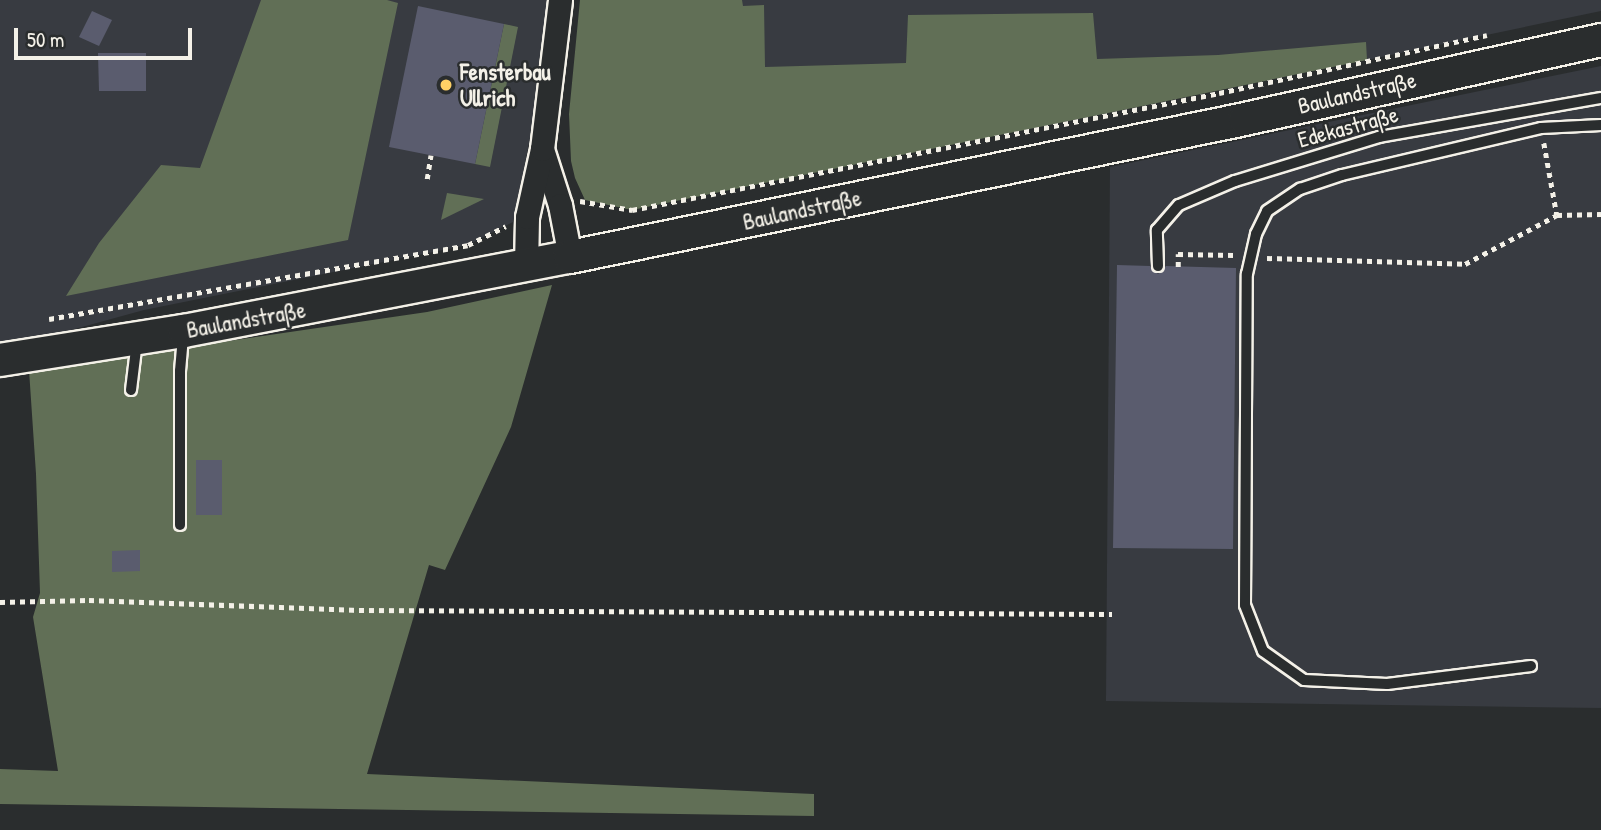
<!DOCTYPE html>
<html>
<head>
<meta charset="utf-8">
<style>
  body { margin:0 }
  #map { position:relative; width:1601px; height:830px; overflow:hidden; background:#2a2d2e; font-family:"Patrick Hand",sans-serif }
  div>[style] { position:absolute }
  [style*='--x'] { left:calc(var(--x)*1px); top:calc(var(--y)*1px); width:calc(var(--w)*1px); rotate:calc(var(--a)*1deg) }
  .built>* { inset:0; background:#383b41 }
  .green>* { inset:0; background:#616f56 }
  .building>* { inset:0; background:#5a5c6e }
  .path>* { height:4.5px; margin-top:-2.25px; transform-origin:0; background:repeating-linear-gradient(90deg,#f4f1e8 0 5px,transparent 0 10px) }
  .roads { filter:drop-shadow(2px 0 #f4f1e8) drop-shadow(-2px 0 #f4f1e8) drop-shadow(0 2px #f4f1e8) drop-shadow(0 -2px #f4f1e8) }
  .lane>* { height:10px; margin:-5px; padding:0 5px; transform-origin:5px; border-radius:5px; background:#2a2d2e }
  .street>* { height:23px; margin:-11.5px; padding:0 11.5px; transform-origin:11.5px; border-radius:11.5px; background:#2a2d2e }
  .secondary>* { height:32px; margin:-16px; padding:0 16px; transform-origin:16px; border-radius:16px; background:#2a2d2e }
  .dots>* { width:19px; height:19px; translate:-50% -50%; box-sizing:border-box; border:4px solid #2a2d2e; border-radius:50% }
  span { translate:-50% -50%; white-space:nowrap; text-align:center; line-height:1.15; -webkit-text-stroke:5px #2a2d2e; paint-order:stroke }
  .poi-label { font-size:23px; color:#f4f1e8; font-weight:700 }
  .left { translate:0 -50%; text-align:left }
  .street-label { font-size:23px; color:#f4f1e8 }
  .scale { position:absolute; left:14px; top:28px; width:178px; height:32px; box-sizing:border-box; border:4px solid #f4f1e8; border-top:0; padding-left:9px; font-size:21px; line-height:24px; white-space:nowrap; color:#f4f1e8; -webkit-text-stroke:5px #2a2d2e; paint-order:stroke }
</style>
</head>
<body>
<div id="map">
  <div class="built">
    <div style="clip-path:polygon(0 0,558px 0,513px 222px,468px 245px,144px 310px,20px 344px,0 345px)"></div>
    <div style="clip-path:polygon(583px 0,1601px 0,1601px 11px,1367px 60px,1219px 85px,829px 107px)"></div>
    <div style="clip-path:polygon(1601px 66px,1601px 708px,1106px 701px,1110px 167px)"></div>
  </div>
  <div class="green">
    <div style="clip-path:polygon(261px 0,387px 0,398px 3px,348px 240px,66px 296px,99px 243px,161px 165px,200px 168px)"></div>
    <div style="clip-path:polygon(580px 0,742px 0,743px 6px,764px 5px,765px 67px,906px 63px,908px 15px,1093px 13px,1097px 59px,1218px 55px,1366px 42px,1367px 60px,632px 210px,585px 200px,575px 178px,571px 161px,569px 114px)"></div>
    <div style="clip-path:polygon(504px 24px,518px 27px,490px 167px,475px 164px)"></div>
    <div style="clip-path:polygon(447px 193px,484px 199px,441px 220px)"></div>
    <div style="clip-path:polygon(552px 285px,511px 427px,445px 570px,429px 565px,367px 774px,814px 794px,814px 816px,0 804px,0 769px,58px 771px,33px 617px,40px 593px,36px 474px,29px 370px,427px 312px)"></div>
  </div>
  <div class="building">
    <div style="clip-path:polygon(418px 6px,504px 24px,475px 164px,389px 147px)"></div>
    <div style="clip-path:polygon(92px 11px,112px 20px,99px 46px,79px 37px)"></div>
    <div style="clip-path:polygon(98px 53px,146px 53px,146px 91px,99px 91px)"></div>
    <div style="clip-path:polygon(1117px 265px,1150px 266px,1158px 274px,1166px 266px,1236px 268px,1233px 549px,1113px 548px)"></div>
    <div style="clip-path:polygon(196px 460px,222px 460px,222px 515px,196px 515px)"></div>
    <div style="clip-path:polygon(140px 550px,140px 571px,112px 572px,112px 551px)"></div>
  </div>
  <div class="path">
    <div style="--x:1544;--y:143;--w:73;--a:79.8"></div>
    <div style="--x:427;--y:179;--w:24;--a:-81"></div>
    <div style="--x:580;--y:201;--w:53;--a:9.8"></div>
    <div style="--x:632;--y:210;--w:599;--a:-11.27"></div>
    <div style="--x:1219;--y:93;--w:274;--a:-12.2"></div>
    <div style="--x:1267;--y:258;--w:198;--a:1.7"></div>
    <div style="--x:1465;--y:264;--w:104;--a:-28"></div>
    <div style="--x:1557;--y:215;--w:44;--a:-1.3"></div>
    <div style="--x:1178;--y:267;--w:13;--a:-90"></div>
    <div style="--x:1178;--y:254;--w:56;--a:1"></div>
    <div style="--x:49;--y:319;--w:425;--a:-10"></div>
    <div style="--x:468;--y:245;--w:42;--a:-26.6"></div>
    <div style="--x:0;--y:602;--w:89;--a:-1.3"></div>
    <div style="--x:89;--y:600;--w:270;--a:2.1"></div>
    <div style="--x:359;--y:610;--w:753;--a:0.3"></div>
  </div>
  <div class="roads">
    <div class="lane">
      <div style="--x:1158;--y:266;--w:36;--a:-92"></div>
      <div style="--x:1157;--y:230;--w:33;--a:-49"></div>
      <div style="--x:1179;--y:205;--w:61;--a:-23.2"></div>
      <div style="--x:1235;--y:181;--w:151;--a:-17"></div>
      <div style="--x:1379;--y:137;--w:225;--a:-10"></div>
      <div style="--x:131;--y:390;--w:49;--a:-83"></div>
      <div style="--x:180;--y:525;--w:154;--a:-90"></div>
      <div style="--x:180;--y:371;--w:37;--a:-85"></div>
      <div style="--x:1531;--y:666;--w:145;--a:172.9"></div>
      <div style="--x:1387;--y:684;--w:83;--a:-177.2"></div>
      <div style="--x:1304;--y:680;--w:50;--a:-144.7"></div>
      <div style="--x:1263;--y:651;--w:49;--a:-111.4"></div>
      <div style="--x:1245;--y:605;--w:331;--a:-89.7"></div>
      <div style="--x:1247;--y:274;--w:41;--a:-77.3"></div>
      <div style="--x:1256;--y:234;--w:25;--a:-64"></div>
      <div style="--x:1267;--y:211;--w:40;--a:-34"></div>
      <div style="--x:1300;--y:189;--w:44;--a:-18.4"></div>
      <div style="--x:1342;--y:175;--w:204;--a:-13.3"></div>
      <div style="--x:1541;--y:128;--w:60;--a:-2.9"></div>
    </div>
    <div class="street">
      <div style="--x:542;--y:149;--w:59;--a:72.2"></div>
      <div style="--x:560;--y:205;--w:53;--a:79.1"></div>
      <div style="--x:526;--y:266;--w:49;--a:-88.8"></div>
      <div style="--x:527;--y:217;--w:70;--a:-77.6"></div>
      <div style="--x:542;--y:149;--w:150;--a:-83.1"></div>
    </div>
    <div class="secondary">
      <div style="--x:0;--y:360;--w:186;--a:-9"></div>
      <div style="--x:184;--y:331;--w:393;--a:-10.9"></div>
      <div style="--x:570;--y:257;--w:689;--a:-11.55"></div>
      <div style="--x:1245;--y:119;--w:365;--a:-12.5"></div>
    </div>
  </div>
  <div class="dots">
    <div style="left:446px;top:85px;background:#ffd166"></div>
  </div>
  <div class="poi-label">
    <span class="left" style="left:460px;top:85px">Fensterbau<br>Ullrich</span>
  </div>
  <div class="street-label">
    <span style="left:1357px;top:93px;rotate:-13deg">Baulandstraße</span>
    <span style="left:1348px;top:127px;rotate:-15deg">Edekastraße</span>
    <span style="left:802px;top:210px;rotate:-12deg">Baulandstraße</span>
    <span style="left:246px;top:320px;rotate:-10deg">Baulandstraße</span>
  </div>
  <div class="scale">50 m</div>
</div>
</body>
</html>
